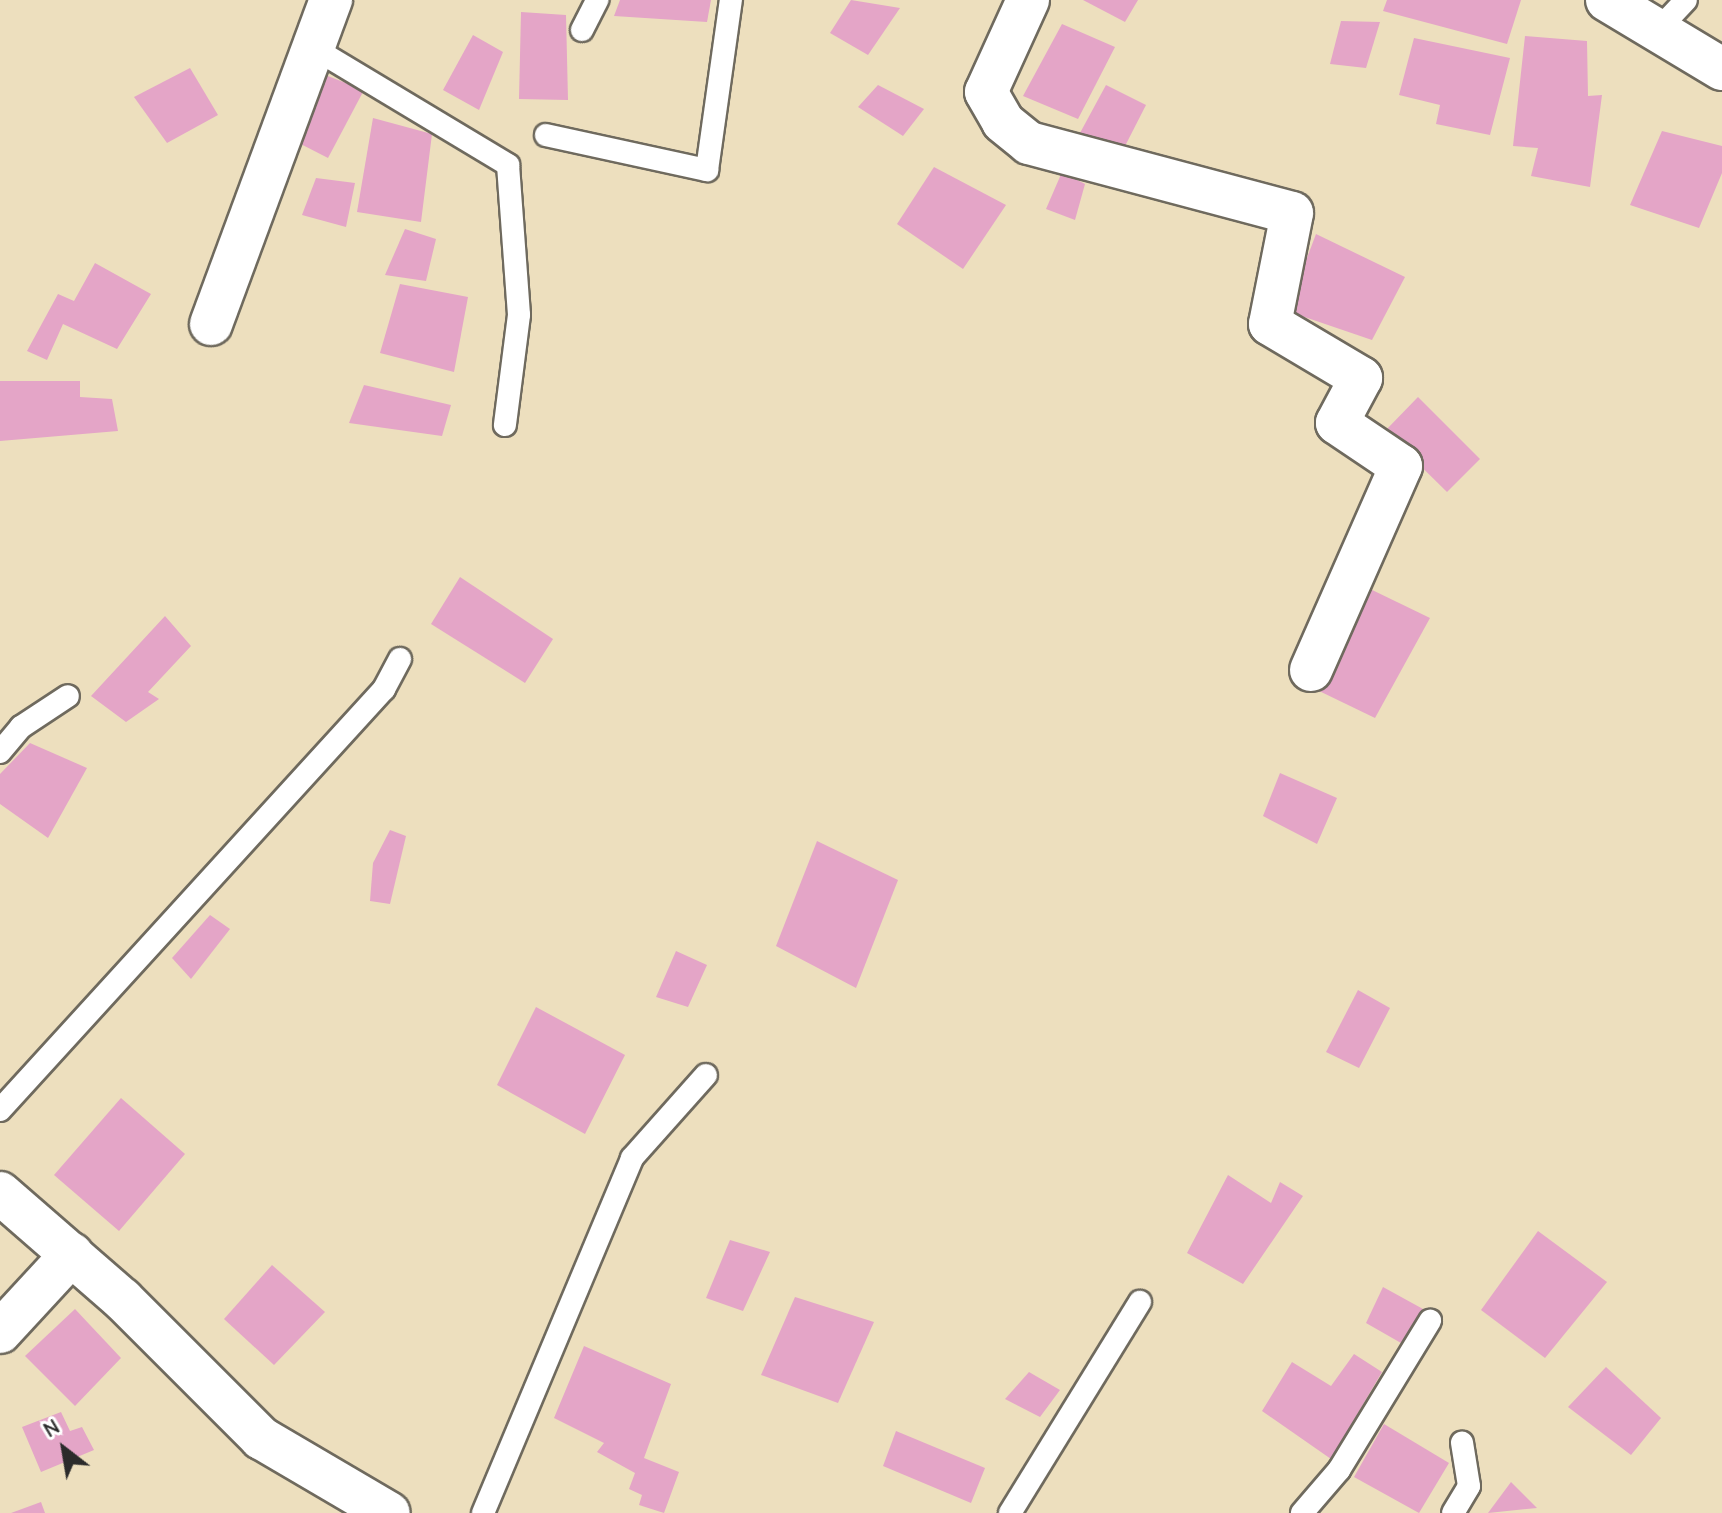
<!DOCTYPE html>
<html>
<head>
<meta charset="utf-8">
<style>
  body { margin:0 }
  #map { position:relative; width:1722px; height:1513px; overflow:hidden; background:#eddfbe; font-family:"Comic Neue",sans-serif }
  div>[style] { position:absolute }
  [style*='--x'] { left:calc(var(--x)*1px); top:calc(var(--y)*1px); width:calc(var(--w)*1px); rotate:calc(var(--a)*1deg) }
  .building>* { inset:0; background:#e4a5c7 }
  .roads { filter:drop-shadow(2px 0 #6f6a5e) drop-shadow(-2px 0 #6f6a5e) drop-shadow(0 2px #6f6a5e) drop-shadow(0 -2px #6f6a5e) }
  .service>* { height:22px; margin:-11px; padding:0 11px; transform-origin:11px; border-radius:11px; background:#fff }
  .minor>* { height:42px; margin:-21px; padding:0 21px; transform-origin:21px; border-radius:21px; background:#fff }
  span { translate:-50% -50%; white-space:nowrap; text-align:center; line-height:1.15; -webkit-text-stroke:8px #fff; paint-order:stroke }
  .north { position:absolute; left:24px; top:1409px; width:80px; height:80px; -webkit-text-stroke:6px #fff; paint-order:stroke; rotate:329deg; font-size:22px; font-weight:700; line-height:32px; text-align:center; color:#2b2b2b }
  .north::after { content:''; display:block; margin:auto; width:28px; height:36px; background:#2b2b2b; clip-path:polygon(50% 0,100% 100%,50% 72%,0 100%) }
</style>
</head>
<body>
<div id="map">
  <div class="building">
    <div style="clip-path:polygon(620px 0,711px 0,707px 22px,614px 16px)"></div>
    <div style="clip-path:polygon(851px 0,900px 8px,868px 55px,830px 33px)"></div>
    <div style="clip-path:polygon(1083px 0,1138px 0,1125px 22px)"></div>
    <div style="clip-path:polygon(1387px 0,1521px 0,1507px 44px,1383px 11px)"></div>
    <div style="clip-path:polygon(521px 12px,566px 15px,568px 100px,519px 99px)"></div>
    <div style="clip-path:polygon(1341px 21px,1380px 22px,1366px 68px,1330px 64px)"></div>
    <div style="clip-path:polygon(1062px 24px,1115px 47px,1078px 119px,1023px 96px)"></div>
    <div style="clip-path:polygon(473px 35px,503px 52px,479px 110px,443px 90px)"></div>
    <div style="clip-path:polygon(1525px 36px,1587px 41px,1588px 96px,1602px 95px,1590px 187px,1531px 176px,1538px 148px,1513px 146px)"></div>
    <div style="clip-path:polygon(1414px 38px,1510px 58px,1490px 135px,1436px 124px,1440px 105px,1399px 95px)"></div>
    <div style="clip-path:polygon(190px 68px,218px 115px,167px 143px,134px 97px)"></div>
    <div style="clip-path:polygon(320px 73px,364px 90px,328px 158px,287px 137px)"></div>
    <div style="clip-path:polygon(878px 85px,924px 109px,903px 136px,858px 107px)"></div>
    <div style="clip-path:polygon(1106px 85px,1146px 105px,1123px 150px,1080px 133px)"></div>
    <div style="clip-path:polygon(373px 118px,432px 134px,421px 222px,357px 212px)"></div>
    <div style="clip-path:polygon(1662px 131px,1722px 146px,1722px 173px,1699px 228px,1630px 205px)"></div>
    <div style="clip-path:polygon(934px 167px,1006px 205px,963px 269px,897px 224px)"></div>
    <div style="clip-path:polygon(1062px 172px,1085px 184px,1075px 220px,1046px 209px)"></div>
    <div style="clip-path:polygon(316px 178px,355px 183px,346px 227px,302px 215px)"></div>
    <div style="clip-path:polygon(405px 229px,436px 239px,426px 281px,385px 275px)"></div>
    <div style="clip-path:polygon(1316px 234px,1405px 277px,1372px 340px,1287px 311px)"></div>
    <div style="clip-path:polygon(95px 263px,151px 294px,117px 349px,63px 324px,47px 360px,27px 351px,58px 294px,74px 301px)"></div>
    <div style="clip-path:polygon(400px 284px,468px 297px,454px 372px,380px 353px)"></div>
    <div style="clip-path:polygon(0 381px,80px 381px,80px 397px,112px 399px,118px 431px,0 441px)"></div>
    <div style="clip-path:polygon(364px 385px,451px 405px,442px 436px,349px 423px)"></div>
    <div style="clip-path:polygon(1418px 397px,1480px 459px,1447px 492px,1385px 431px)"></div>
    <div style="clip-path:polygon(460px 577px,553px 639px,525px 683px,431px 624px)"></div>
    <div style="clip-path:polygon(1366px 587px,1430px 618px,1375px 718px,1315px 689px)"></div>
    <div style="clip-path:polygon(165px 616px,191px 646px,148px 692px,159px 699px,126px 722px,91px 696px)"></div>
    <div style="clip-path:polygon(30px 743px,87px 768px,48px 838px,0 804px,0 774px)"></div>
    <div style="clip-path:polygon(1280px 773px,1337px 798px,1317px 844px,1263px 816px)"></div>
    <div style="clip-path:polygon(390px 830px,406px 836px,390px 904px,370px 901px,373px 863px)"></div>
    <div style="clip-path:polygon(817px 841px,898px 880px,856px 988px,776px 946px)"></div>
    <div style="clip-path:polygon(210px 915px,230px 929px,191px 979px,172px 958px)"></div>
    <div style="clip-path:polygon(676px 951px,707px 965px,688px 1007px,656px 997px)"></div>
    <div style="clip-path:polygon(1358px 990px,1390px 1008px,1359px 1068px,1326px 1052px)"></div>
    <div style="clip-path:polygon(536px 1007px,625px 1055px,585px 1134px,497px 1085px)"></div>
    <div style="clip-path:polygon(121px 1098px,185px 1154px,119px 1231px,54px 1175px)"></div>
    <div style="clip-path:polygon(1228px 1175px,1271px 1203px,1280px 1182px,1303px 1196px,1243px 1284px,1187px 1253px)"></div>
    <div style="clip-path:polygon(1538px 1231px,1607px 1282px,1545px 1358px,1481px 1310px)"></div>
    <div style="clip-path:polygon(730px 1240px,770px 1252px,743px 1311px,706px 1298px)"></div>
    <div style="clip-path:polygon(272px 1265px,325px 1312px,274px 1365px,224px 1319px)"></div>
    <div style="clip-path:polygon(1383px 1287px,1423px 1309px,1408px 1347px,1366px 1323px)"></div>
    <div style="clip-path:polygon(795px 1297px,874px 1322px,838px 1403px,761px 1375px)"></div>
    <div style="clip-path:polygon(75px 1309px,121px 1358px,75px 1406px,25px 1356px)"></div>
    <div style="clip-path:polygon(584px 1346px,671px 1384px,644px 1458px,679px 1472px,664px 1513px,639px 1505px,642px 1495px,629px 1489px,635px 1473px,597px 1452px,604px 1443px,554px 1418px)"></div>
    <div style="clip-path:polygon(1354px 1354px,1382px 1372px,1331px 1459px,1262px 1411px,1292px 1362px,1331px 1386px)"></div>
    <div style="clip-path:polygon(1606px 1367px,1661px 1418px,1631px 1455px,1568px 1407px)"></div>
    <div style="clip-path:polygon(1029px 1372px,1060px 1390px,1040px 1417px,1005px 1399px)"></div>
    <div style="clip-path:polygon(61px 1412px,70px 1431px,82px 1427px,94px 1450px,41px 1472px,22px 1427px)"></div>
    <div style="clip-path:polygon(1384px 1424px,1449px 1463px,1419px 1513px,1354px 1477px)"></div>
    <div style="clip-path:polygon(896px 1431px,985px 1468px,971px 1503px,883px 1466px)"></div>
    <div style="clip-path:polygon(1511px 1482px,1537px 1508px,1488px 1513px)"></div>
    <div style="clip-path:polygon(41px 1502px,45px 1513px,11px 1513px)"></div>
  </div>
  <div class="roads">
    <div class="service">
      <div style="--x:582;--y:30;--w:34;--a:-63"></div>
      <div style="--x:1655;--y:33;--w:45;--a:-46.8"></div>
      <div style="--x:312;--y:47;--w:229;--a:31"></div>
      <div style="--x:508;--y:165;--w:150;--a:85.8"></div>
      <div style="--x:519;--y:315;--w:111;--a:97.3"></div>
      <div style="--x:546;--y:135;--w:165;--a:12.3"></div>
      <div style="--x:707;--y:170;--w:172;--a:-82"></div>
      <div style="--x:0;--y:752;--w:33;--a:-50"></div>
      <div style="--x:21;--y:727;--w:56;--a:-33.4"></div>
      <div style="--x:0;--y:1110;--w:570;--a:-47.63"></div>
      <div style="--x:384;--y:689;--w:34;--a:-62"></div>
      <div style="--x:483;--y:1513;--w:385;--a:-67.2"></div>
      <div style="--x:632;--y:1158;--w:111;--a:-48.3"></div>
      <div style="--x:1010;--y:1513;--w:248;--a:-58.4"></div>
      <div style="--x:1302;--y:1513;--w:57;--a:-49.3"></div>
      <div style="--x:1339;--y:1470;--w:175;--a:-58.6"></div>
      <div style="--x:1453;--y:1513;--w:31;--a:-59"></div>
      <div style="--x:1469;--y:1486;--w:44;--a:-99.2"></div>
    </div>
    <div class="minor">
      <div style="--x:1028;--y:0;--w:101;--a:114.5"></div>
      <div style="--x:986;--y:92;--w:34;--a:60"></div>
      <div style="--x:1003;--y:122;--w:33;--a:39"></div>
      <div style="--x:1029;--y:143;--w:272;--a:14.9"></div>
      <div style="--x:1292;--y:213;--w:113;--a:101.2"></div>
      <div style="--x:1270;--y:324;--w:106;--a:30.7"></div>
      <div style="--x:1361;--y:378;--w:51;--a:118.1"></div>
      <div style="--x:1337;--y:423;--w:77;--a:33.9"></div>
      <div style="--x:1401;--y:466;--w:223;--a:113.8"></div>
      <div style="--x:1607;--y:0;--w:134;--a:31"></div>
      <div style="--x:211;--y:324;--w:346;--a:-69.7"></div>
      <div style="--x:0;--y:1193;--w:162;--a:41"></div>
      <div style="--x:122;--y:1299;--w:197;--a:45"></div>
      <div style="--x:261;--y:1438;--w:148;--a:30.4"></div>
      <div style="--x:0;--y:1332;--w:106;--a:-47.3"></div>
    </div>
  </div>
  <div class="north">N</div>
</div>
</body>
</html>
